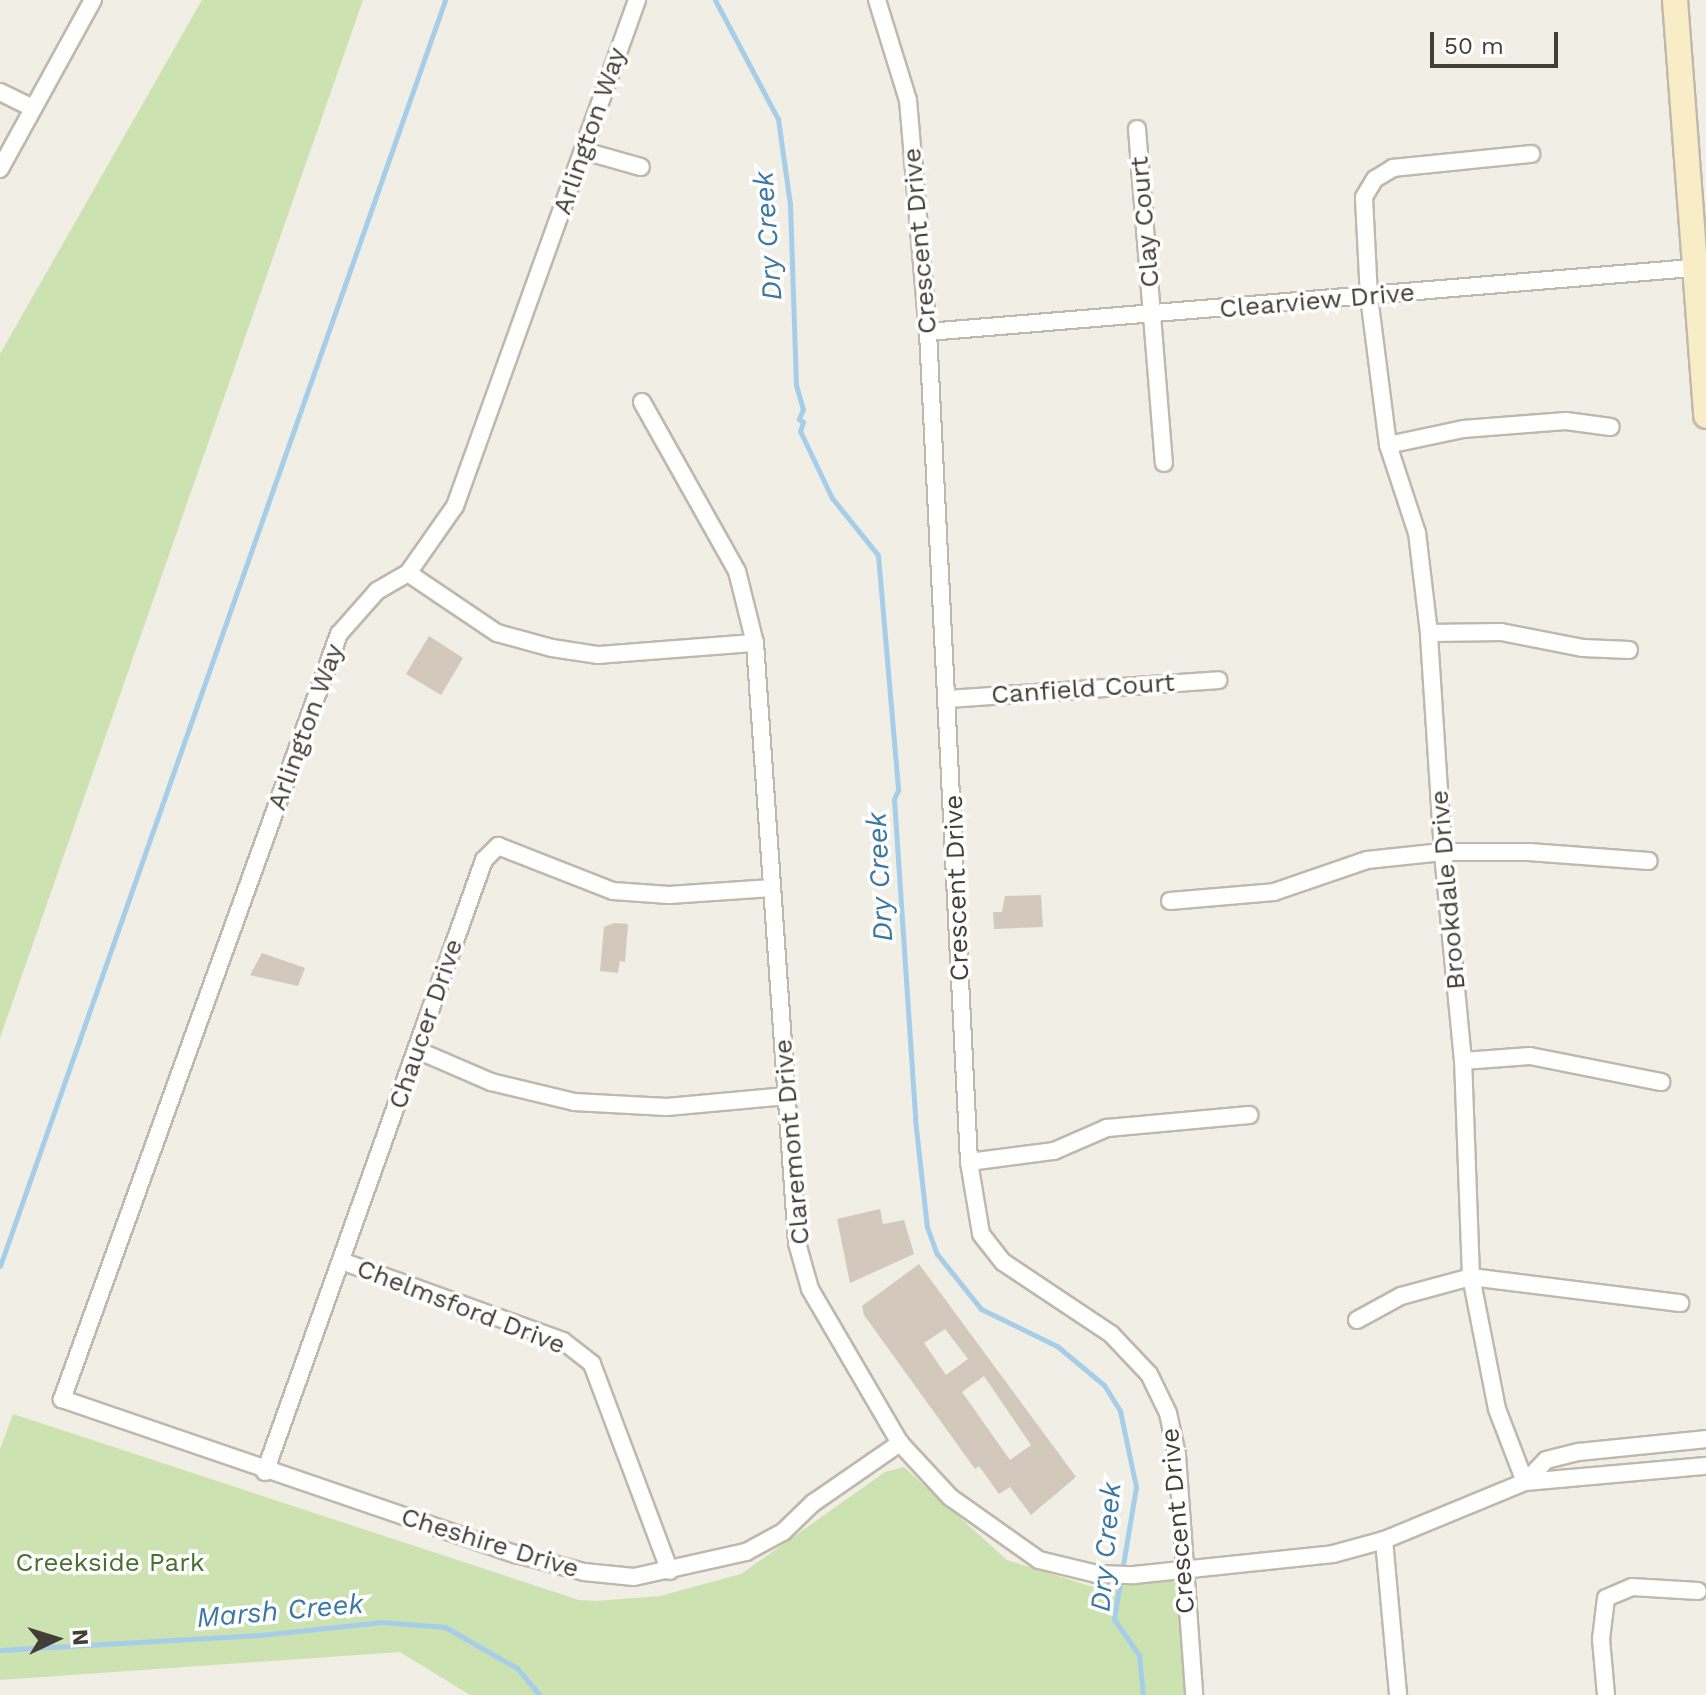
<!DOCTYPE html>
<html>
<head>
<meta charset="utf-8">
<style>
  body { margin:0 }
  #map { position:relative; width:1706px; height:1695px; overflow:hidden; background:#f1eee5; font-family:"Work Sans",sans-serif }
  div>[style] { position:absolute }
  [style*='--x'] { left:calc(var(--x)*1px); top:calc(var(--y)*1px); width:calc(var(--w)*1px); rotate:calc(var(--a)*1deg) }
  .green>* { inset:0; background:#cce2b1 }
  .stream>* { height:5px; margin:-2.5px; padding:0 2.5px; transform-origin:2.5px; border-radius:2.5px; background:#a6cee9 }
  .building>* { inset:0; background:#d2c9bc }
  .roads { filter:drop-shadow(2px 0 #bfb8ac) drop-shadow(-2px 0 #bfb8ac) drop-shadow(0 2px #bfb8ac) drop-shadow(0 -2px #bfb8ac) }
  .street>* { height:16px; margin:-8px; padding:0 8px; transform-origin:8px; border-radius:8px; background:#fff }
  .secondary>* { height:24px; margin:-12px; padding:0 12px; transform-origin:12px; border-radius:12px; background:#f9edc7 }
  span { translate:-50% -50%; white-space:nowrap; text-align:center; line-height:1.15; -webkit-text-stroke:7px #fff; paint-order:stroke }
  .street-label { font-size:26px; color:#433e36 }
  .park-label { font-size:26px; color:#476f2e }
  .water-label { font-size:28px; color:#3977a5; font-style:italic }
  .north { position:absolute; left:16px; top:1599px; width:80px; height:80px; -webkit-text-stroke:6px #fff; paint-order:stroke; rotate:86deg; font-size:22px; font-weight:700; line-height:32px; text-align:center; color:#433e36 }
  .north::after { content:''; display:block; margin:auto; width:28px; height:36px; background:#433e36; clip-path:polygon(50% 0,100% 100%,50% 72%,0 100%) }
  .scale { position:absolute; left:1430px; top:32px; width:128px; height:36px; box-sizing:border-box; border:4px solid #433e36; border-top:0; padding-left:10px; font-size:24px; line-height:28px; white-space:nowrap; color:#433e36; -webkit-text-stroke:6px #fff; paint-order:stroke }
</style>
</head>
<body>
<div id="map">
  <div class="green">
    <div style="clip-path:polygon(202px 0,363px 0,0 1038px,0 354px)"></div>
    <div style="clip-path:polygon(13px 1414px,579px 1600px,596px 1601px,660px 1596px,741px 1574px,885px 1472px,904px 1467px,1007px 1560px,1093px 1587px,1180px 1578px,1185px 1695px,470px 1695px,400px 1652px,0 1680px,0 1449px)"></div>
  </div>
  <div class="stream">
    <div style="--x:715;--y:0;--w:135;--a:62.1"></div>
    <div style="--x:778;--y:119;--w:86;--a:82"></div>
    <div style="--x:790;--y:204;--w:181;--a:88.1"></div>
    <div style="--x:796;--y:385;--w:25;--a:74"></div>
    <div style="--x:803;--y:409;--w:11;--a:112"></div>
    <div style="--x:799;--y:419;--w:5;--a:37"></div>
    <div style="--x:803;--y:422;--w:9;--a:108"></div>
    <div style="--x:800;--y:431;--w:74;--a:64.5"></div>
    <div style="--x:832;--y:498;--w:73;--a:51.1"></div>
    <div style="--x:878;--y:555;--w:236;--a:85.1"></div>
    <div style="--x:898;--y:790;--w:10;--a:114"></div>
    <div style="--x:894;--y:799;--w:321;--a:86.2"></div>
    <div style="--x:915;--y:1119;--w:109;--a:83.7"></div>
    <div style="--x:927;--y:1227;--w:29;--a:70"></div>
    <div style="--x:937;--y:1254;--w:70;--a:51.3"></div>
    <div style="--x:981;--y:1309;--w:85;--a:26"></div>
    <div style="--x:1057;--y:1346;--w:61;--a:39.7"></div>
    <div style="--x:1104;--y:1385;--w:31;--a:58"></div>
    <div style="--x:1120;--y:1411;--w:78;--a:78.1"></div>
    <div style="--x:1136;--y:1487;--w:134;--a:99.5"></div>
    <div style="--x:1114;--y:1619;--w:44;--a:55.2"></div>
    <div style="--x:1139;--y:1655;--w:40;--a:84.3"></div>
    <div style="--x:0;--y:1266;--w:1342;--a:-70.63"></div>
    <div style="--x:0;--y:1650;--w:261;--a:-3.3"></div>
    <div style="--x:261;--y:1635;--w:122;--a:-6.1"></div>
    <div style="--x:382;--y:1622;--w:63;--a:4.5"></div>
    <div style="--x:445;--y:1627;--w:83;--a:29.7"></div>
    <div style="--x:517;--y:1668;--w:35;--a:50"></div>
  </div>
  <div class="building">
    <div style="clip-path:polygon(429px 636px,463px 658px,441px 695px,406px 674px)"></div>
    <div style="clip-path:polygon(1041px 895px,1043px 927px,994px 929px,993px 912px,1002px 912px,1005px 896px)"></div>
    <div style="clip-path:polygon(614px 923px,628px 924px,625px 962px,620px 961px,618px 973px,600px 971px,604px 927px)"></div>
    <div style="clip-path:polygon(262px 953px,305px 968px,298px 986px,250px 975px)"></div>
    <div style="clip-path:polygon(880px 1209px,883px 1224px,904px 1220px,914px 1254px,850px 1283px,837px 1219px)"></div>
    <div style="clip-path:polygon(evenodd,919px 1264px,1076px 1477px,1031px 1515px,1010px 1487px,999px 1494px,979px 1466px,975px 1469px,864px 1315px,862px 1306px,919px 1264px,945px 1329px,968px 1359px,946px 1375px,924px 1343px,945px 1329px,919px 1264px,984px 1376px,1031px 1445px,1010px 1460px,962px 1392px,984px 1376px)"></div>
  </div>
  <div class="roads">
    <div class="street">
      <div style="--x:637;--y:0;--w:538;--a:109.78"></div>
      <div style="--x:455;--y:506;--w:82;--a:125"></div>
      <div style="--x:408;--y:573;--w:36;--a:150"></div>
      <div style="--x:377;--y:591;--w:57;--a:131.5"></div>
      <div style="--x:339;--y:634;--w:814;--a:109.9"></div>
      <div style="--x:62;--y:1399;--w:480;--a:18.9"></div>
      <div style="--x:516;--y:1554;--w:70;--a:14.8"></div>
      <div style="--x:584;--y:1572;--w:50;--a:5.7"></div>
      <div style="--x:634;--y:1577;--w:115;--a:-12.6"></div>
      <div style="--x:746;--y:1552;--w:42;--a:-28.4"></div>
      <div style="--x:783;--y:1532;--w:42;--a:-44"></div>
      <div style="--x:813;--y:1503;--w:106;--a:-34.6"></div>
      <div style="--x:877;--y:0;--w:105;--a:72.8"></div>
      <div style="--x:908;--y:100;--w:233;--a:85.1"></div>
      <div style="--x:928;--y:332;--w:831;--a:87.17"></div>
      <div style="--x:969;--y:1162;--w:73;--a:80.5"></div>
      <div style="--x:981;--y:1234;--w:36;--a:52"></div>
      <div style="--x:1003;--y:1262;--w:130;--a:33.7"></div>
      <div style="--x:1111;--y:1334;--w:55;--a:46.5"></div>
      <div style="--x:1149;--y:1374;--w:43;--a:64"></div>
      <div style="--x:1168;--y:1413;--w:43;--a:77.9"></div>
      <div style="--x:1177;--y:1455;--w:241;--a:85.9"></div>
      <div style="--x:0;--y:92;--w:37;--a:26"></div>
      <div style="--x:1137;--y:129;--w:335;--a:85.4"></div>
      <div style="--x:584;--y:151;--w:59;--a:15.7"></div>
      <div style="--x:0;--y:169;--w:193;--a:-61.2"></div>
      <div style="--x:928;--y:332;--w:778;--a:-4.79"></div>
      <div style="--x:642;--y:402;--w:194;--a:60.7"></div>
      <div style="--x:737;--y:571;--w:74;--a:76"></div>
      <div style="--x:755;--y:643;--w:601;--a:86"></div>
      <div style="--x:797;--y:1243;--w:48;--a:74.2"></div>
      <div style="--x:810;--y:1289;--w:178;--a:59.7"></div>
      <div style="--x:900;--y:1443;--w:74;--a:47.2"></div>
      <div style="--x:950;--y:1497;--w:109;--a:35.3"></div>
      <div style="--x:1039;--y:1560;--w:60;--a:13.6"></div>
      <div style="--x:1097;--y:1574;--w:37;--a:2"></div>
      <div style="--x:1134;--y:1575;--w:200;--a:-6"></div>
      <div style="--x:1333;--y:1554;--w:53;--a:-15.4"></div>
      <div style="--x:1384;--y:1540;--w:152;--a:-22.4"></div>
      <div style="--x:1525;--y:1482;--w:182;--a:-5.1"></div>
      <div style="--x:1388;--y:445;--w:77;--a:-12"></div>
      <div style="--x:1463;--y:429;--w:103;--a:-4.4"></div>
      <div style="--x:1566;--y:421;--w:45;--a:7.6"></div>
      <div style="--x:408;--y:573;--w:107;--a:34"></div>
      <div style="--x:497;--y:633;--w:57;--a:15.3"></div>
      <div style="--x:552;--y:648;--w:47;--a:8.7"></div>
      <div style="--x:598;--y:655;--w:157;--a:-4.4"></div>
      <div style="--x:1429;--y:633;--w:72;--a:-0.8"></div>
      <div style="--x:1501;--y:632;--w:84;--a:11"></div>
      <div style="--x:1583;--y:648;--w:46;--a:2.5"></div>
      <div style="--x:949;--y:699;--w:270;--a:-4"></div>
      <div style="--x:1170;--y:901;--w:104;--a:-4.9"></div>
      <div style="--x:1274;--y:892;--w:98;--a:-19"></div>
      <div style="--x:1367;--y:860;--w:76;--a:-6"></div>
      <div style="--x:1443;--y:852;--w:86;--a:0"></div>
      <div style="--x:1529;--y:852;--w:120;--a:4.3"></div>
      <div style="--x:417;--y:1050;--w:81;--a:23.4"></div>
      <div style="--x:491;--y:1082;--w:85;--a:13.5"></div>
      <div style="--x:574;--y:1102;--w:93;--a:3.1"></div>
      <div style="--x:667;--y:1107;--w:120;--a:-5.3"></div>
      <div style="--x:1463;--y:1061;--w:67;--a:-4.3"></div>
      <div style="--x:1530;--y:1056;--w:134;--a:11.2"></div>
      <div style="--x:969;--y:1162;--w:86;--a:-7.4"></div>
      <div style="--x:1054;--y:1151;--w:58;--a:-23.5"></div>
      <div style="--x:1107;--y:1128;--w:143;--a:-5.2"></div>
      <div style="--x:344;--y:1262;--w:233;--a:19.8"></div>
      <div style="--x:563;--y:1341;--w:37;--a:38"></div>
      <div style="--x:592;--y:1364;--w:221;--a:69.4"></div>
      <div style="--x:1357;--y:1320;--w:50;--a:-28.6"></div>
      <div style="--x:1401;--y:1296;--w:73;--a:-15.2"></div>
      <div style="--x:1471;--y:1277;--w:211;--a:7.1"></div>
      <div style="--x:265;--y:1472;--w:650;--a:-70.31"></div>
      <div style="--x:484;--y:860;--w:20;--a:-45"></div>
      <div style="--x:498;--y:846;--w:123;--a:21.4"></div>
      <div style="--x:613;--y:891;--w:56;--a:4.1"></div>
      <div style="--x:669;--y:895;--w:103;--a:-3.9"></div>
      <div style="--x:1525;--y:1482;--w:78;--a:-111"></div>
      <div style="--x:1497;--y:1409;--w:135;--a:-101.1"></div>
      <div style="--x:1471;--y:1277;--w:216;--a:-92.1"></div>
      <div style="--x:1463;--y:1061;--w:210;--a:-95.5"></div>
      <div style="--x:1443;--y:852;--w:219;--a:-93.7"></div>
      <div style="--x:1429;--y:633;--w:101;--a:-96.8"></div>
      <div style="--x:1417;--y:533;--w:93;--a:-108.2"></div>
      <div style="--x:1388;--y:445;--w:149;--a:-97.3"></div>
      <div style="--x:1369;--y:297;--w:100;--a:-92.9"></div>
      <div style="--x:1364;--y:197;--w:21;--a:-59"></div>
      <div style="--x:1375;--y:179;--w:21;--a:-31"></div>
      <div style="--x:1393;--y:168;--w:139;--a:-5.8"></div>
      <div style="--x:1525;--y:1482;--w:30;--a:-46"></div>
      <div style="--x:1546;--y:1460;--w:34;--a:-14"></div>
      <div style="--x:1579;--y:1452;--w:128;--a:-5.8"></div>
      <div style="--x:1384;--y:1540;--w:156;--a:84.8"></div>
      <div style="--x:1606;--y:1695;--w:56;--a:-95.1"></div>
      <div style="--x:1601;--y:1639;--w:41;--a:-83"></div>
      <div style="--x:1606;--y:1598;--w:28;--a:-23"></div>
      <div style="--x:1632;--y:1587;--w:66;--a:3.5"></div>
    </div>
    <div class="secondary">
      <div style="--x:1675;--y:0;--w:417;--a:85.7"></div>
    </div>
  </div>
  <div class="street-label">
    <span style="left:590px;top:131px;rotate:-71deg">Arlington Way</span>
    <span style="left:1145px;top:222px;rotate:-95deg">Clay Court</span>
    <span style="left:920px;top:241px;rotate:-95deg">Crescent Drive</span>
    <span style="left:1317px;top:301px;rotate:-5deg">Clearview Drive</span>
    <span style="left:1083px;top:689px;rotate:-4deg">Canfield Court</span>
    <span style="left:306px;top:727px;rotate:-70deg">Arlington Way</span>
    <span style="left:957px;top:888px;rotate:-92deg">Crescent Drive</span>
    <span style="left:1448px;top:890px;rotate:-95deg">Brookdale Drive</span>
    <span style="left:426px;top:1024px;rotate:-71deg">Chaucer Drive</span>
    <span style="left:792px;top:1142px;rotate:-95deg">Claremont Drive</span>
    <span style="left:461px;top:1307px;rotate:21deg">Chelmsford Drive</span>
    <span style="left:1178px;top:1521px;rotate:-95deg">Crescent Drive</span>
    <span style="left:490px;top:1543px;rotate:17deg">Cheshire Drive</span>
  </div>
  <div class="park-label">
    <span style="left:110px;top:1563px">Creekside Park</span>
  </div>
  <div class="water-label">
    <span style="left:768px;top:236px;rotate:-94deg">Dry Creek</span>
    <span style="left:880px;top:877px;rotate:-93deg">Dry Creek</span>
    <span style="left:1106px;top:1547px;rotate:-85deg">Dry Creek</span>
    <span style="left:280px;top:1611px;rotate:-5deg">Marsh Creek</span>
  </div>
  <div class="north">N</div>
  <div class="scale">50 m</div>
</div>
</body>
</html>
